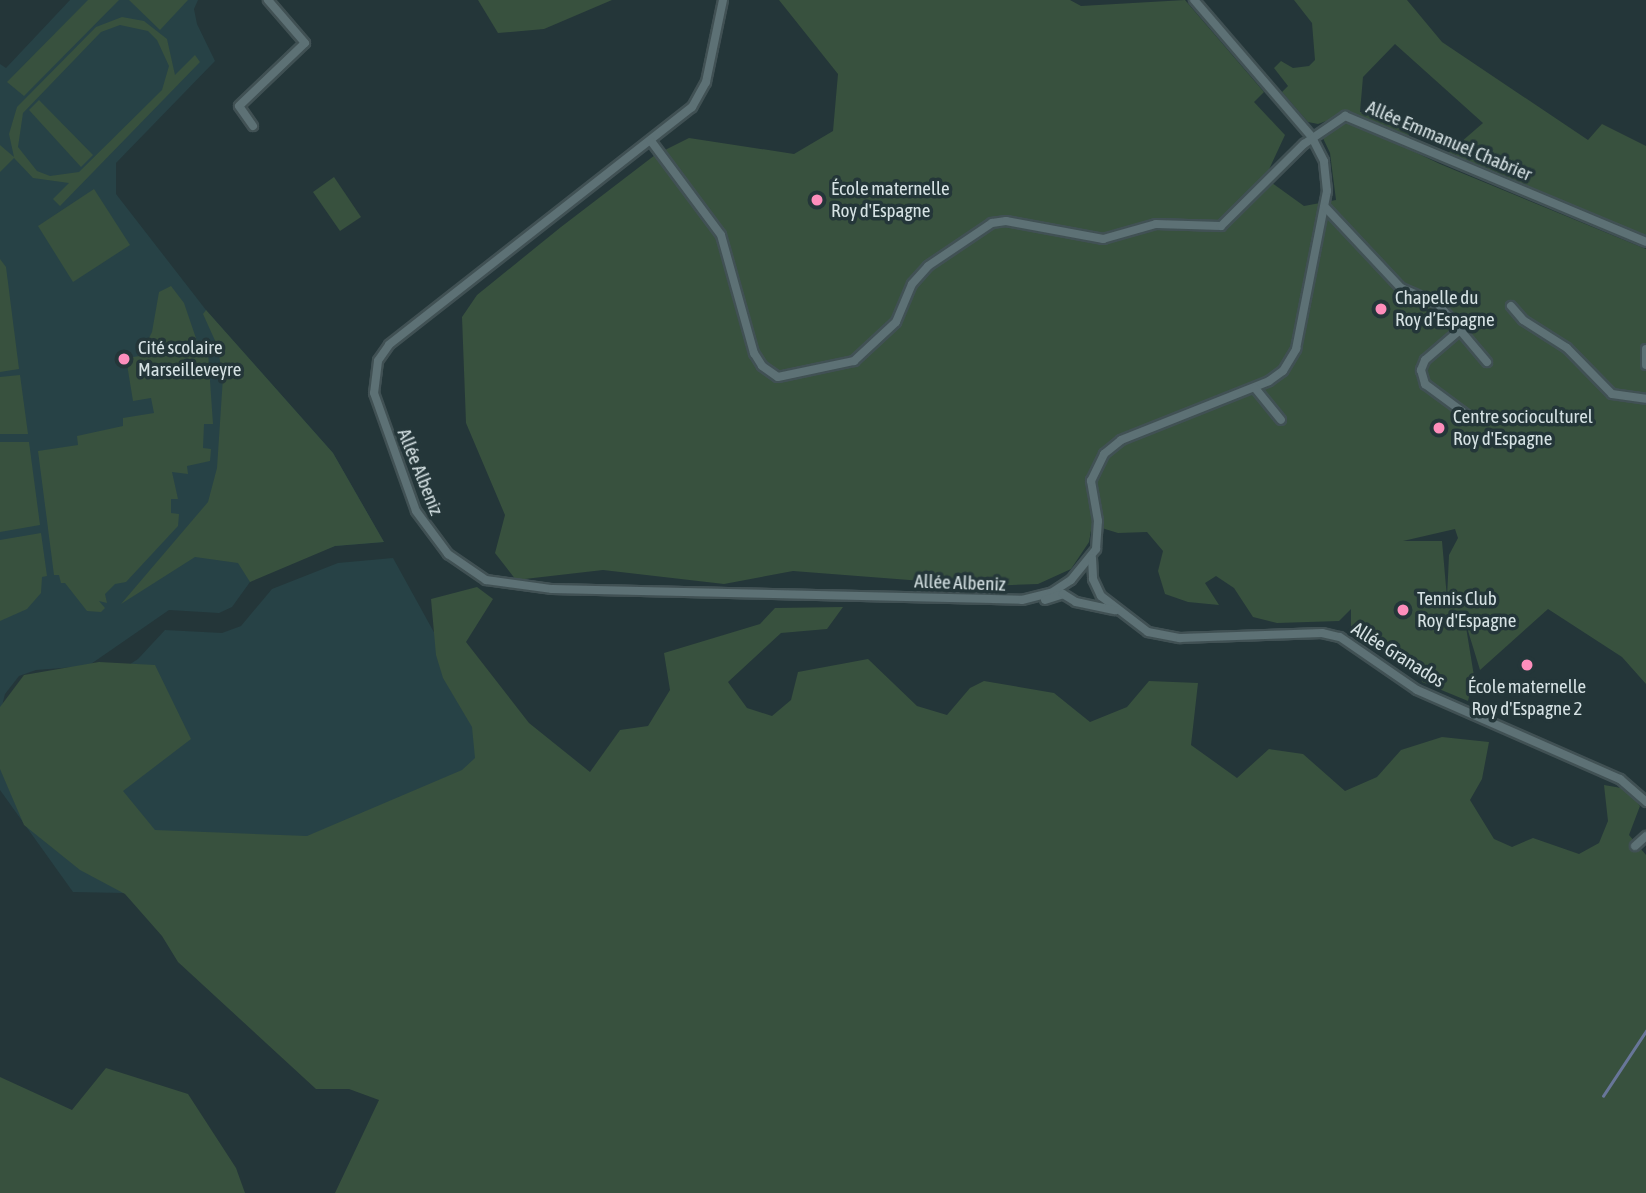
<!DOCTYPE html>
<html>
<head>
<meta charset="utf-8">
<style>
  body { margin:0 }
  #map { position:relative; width:1646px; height:1193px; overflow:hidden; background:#243639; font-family:"Asap Condensed",sans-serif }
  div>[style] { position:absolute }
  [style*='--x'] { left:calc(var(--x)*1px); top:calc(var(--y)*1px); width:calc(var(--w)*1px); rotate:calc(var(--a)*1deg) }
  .built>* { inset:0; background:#274246 }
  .green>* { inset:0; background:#38513e }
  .stream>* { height:2.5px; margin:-1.25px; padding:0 1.25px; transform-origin:1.25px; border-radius:1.25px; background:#687699 }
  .roads { filter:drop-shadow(2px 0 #415154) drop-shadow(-2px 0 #415154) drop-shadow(0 2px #415154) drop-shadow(0 -2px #415154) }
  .street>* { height:8px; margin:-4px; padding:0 4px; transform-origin:4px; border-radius:4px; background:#5d7175 }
  .dots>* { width:19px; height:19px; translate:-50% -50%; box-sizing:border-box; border:4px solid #243639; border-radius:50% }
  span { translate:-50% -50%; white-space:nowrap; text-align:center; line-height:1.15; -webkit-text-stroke:7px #243639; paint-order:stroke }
  .street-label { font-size:19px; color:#d6e2e4 }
  .poi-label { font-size:19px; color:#d6e2e4 }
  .left { translate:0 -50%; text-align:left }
</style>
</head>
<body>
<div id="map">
  <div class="built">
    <div style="clip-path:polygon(70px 0,198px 0,194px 9px,197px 24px,215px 61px,116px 163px,116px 194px,206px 310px,333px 453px,384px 542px,335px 546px,268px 571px,250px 582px,232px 607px,219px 613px,169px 610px,88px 666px,36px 670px,19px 676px,5px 694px,0 714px,0 64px,6px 68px)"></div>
    <div style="clip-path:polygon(393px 558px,489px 732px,619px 962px,224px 895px,73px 892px,0 790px,0 748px,138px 659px,165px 630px,222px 633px,241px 626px,272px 589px,338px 563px)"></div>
  </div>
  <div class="green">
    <div style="clip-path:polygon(88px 0,119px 0,24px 96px,7px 82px)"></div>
    <div style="clip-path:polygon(129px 0,188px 0,160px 30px)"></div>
    <div style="clip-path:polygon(478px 0,612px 0,544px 29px,498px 33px)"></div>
    <div style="clip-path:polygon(evenodd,779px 0,1070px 0,1081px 6px,1185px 0,1264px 92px,1254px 102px,1285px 135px,1265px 178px,1304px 206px,1336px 200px,1330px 153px,1321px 134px,1336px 124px,1352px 122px,1440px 164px,1646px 249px,1646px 684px,1622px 657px,1548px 609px,1480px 670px,1465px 621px,1474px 676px,1468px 701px,1422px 682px,1419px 671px,1351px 626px,1351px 609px,1339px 621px,1277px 623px,1253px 617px,1234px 588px,1216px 576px,1205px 583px,1219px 605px,1188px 602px,1165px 594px,1158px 571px,1163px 551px,1147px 532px,1118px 533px,1092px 525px,1089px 542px,1071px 569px,1038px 584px,987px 586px,793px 571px,724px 584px,603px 570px,516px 580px,495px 553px,505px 515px,466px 423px,462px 317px,477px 295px,561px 227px,655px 155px,689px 138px,794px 154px,833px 131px,838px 74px,779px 0,1455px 529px,1458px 538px,1449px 555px,1447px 598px,1442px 541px,1403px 541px,1455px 529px)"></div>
    <div style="clip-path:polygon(1294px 0,1407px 0,1442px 42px,1588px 140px,1602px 124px,1646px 146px,1646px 237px,1446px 155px,1483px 123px,1395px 44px,1363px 77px,1360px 112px,1398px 114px,1410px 137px,1348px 113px,1318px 124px,1308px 122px,1282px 92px,1288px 86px,1274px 68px,1281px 61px,1293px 68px,1309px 66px,1315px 60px,1312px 23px)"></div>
    <div style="clip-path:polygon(evenodd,122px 17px,144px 21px,167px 39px,175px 75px,195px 55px,200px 62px,60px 206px,53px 199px,69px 183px,33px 178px,14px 158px,0 172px,0 145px,14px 157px,9px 134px,17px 107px,96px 27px,122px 17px,120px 25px,148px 31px,157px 40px,169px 66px,162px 90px,79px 172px,50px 176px,37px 171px,18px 147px,23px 113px,101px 32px,120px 25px)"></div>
    <div style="clip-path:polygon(39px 100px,93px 155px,81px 167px,29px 110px)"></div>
    <div style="clip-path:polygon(334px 177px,361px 217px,340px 231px,313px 192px)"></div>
    <div style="clip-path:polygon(94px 189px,130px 245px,73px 282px,38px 226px)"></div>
    <div style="clip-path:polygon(0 259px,6px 267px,19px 369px,0 372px)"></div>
    <div style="clip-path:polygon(171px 286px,184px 303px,201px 353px,208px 352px,213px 424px,204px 424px,203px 448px,211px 449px,210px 461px,187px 466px,188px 474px,172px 472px,178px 499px,171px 499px,171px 513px,179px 514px,178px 526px,126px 582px,115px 584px,105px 594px,107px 603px,99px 601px,105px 608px,101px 612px,87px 611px,65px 583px,61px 583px,59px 575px,54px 575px,38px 451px,78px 445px,77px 436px,123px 426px,123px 418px,154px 413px,151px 398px,133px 401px,126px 358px,140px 356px,152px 332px,159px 292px)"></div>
    <div style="clip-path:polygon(206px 310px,333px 453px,384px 542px,335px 546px,250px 582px,238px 563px,195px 557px,121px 604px,208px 502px,217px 468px,223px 377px,217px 345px,203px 314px)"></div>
    <div style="clip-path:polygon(20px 375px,28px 434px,0 434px,0 377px)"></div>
    <div style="clip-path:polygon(0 442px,29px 442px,40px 525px,0 532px)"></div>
    <div style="clip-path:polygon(41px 533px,47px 576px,42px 577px,41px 593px,27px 609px,0 621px,0 540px)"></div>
    <div style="clip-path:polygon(477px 587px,493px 599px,466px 642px,529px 723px,590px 772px,620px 730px,648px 726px,670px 690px,664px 653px,760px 624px,775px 608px,843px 607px,827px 629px,781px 633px,728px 682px,747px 708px,772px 716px,791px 700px,798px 672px,868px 659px,917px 706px,947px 715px,970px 688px,984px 681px,1054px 693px,1090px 722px,1127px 707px,1149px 681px,1198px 683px,1191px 745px,1237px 778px,1269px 749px,1303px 754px,1345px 791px,1377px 777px,1401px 750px,1442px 737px,1489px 742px,1482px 779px,1470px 800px,1494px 839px,1512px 847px,1533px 838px,1579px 854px,1599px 843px,1608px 821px,1604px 785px,1627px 789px,1640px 806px,1629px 835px,1646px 855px,1646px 1193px,335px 1193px,379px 1100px,349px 1089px,316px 1089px,178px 962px,162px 936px,125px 894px,80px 870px,24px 825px,0 769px,0 707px,24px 675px,99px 662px,155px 665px,191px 739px,123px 791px,155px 830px,307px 836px,462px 770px,475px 758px,472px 727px,443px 678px,436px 655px,431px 599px)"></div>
    <div style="clip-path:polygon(106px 1068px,188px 1094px,236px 1168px,245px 1193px,0 1193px,0 1077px,72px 1110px)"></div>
  </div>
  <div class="stream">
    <div style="--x:1603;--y:1096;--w:78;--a:-56.5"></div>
  </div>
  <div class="roads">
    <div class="street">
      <div style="--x:723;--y:0;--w:84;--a:101.7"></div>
      <div style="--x:706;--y:82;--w:29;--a:119"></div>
      <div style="--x:692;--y:107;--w:385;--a:141.9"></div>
      <div style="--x:389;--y:345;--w:19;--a:125"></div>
      <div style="--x:378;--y:361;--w:32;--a:97"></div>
      <div style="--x:374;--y:393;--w:125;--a:70.4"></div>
      <div style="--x:416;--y:511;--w:54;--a:53.3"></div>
      <div style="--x:448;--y:554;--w:46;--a:34.4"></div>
      <div style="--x:486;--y:580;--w:67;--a:7.8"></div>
      <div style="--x:552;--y:589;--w:470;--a:1.3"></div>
      <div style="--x:1022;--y:600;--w:30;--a:-14"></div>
      <div style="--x:1051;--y:593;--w:24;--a:-33"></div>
      <div style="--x:1071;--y:580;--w:40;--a:-51"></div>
      <div style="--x:1096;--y:549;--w:28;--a:-86"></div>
      <div style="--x:1098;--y:521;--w:41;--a:-99.9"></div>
      <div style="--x:1091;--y:481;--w:30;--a:-64"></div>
      <div style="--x:1104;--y:454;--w:22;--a:-39"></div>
      <div style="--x:1121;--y:440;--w:159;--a:-21.7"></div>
      <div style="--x:1269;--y:381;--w:17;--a:-36"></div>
      <div style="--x:1283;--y:371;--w:26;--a:-59"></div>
      <div style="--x:1296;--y:349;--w:161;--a:-78.9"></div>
      <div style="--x:1327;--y:191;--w:30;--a:-96"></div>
      <div style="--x:1324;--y:161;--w:27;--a:-117"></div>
      <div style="--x:1312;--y:137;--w:181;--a:-130.7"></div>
      <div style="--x:253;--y:126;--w:24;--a:-125"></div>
      <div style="--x:239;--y:106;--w:91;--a:-43.7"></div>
      <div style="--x:305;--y:43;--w:57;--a:-130.7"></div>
      <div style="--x:651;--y:141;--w:117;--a:53.3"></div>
      <div style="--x:721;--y:235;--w:123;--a:74.4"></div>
      <div style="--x:754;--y:353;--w:15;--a:58"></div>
      <div style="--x:762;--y:366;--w:19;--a:35"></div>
      <div style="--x:778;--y:377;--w:78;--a:-11.9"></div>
      <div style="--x:854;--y:361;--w:57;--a:-42.9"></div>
      <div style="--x:896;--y:322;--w:41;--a:-67.2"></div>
      <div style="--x:912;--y:284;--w:24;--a:-48"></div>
      <div style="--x:928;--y:266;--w:77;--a:-33.9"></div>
      <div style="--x:992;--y:223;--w:14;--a:-8"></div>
      <div style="--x:1006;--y:221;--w:99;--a:10.5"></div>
      <div style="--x:1103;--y:239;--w:55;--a:-15.8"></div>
      <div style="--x:1156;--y:224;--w:65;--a:1.8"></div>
      <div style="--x:1221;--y:226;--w:117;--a:-44.7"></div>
      <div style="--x:1304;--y:144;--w:50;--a:-34.3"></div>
      <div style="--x:1345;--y:116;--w:326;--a:22.7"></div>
      <div style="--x:1325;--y:207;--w:111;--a:46.8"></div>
      <div style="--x:1401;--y:288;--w:40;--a:23.4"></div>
      <div style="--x:1438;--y:304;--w:76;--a:49.8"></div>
      <div style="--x:1511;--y:306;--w:18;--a:49"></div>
      <div style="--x:1523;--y:320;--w:52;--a:32.5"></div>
      <div style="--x:1567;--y:348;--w:64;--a:45.6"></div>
      <div style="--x:1612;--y:394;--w:34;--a:8"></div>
      <div style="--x:1460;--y:330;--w:46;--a:139.4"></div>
      <div style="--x:1425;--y:360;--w:11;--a:112"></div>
      <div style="--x:1421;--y:370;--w:15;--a:74"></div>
      <div style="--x:1425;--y:384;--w:57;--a:36.5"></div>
      <div style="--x:1646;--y:349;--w:16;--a:90"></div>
      <div style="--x:1255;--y:388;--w:41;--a:50.9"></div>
      <div style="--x:1092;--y:558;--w:21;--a:87"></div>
      <div style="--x:1093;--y:579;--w:19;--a:65"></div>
      <div style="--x:1101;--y:596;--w:59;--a:37.5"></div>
      <div style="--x:1148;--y:632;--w:33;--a:11"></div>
      <div style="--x:1180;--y:638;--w:142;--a:-2"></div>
      <div style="--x:1322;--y:633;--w:18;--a:13"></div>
      <div style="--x:1340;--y:637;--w:93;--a:34.5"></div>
      <div style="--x:1417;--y:690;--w:222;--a:23.7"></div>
      <div style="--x:1620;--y:779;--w:35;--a:41"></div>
      <div style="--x:1045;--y:600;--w:19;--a:-18"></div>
      <div style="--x:1063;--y:594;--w:15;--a:32"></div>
      <div style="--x:1076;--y:602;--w:40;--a:12"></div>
      <div style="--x:1635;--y:846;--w:15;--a:-42"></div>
    </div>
  </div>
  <div class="dots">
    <div style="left:817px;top:200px;background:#fe8ebc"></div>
    <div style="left:1381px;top:309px;background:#fe8ebc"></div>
    <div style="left:124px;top:359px;background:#fe8ebc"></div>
    <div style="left:1439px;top:428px;background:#fe8ebc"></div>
    <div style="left:1403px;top:610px;background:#fe8ebc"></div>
    <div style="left:1527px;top:665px;background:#fe8ebc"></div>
  </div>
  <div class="street-label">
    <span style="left:1449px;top:141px;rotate:23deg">Allée Emmanuel Chabrier</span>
    <span style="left:420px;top:472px;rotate:68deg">Allée Albeniz</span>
    <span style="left:960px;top:583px;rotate:2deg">Allée Albeniz</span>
    <span style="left:1398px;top:655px;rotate:32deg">Allée Granados</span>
  </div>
  <div class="poi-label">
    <span class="left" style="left:831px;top:200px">École maternelle<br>Roy d'Espagne</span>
    <span class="left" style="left:1395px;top:309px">Chapelle du<br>Roy d’Espagne</span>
    <span class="left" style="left:138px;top:359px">Cité scolaire<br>Marseilleveyre</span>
    <span class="left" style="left:1453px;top:428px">Centre socioculturel<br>Roy d'Espagne</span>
    <span class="left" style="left:1417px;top:610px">Tennis Club<br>Roy d'Espagne</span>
    <span style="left:1527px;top:698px">École maternelle<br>Roy d'Espagne 2</span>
  </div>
</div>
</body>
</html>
